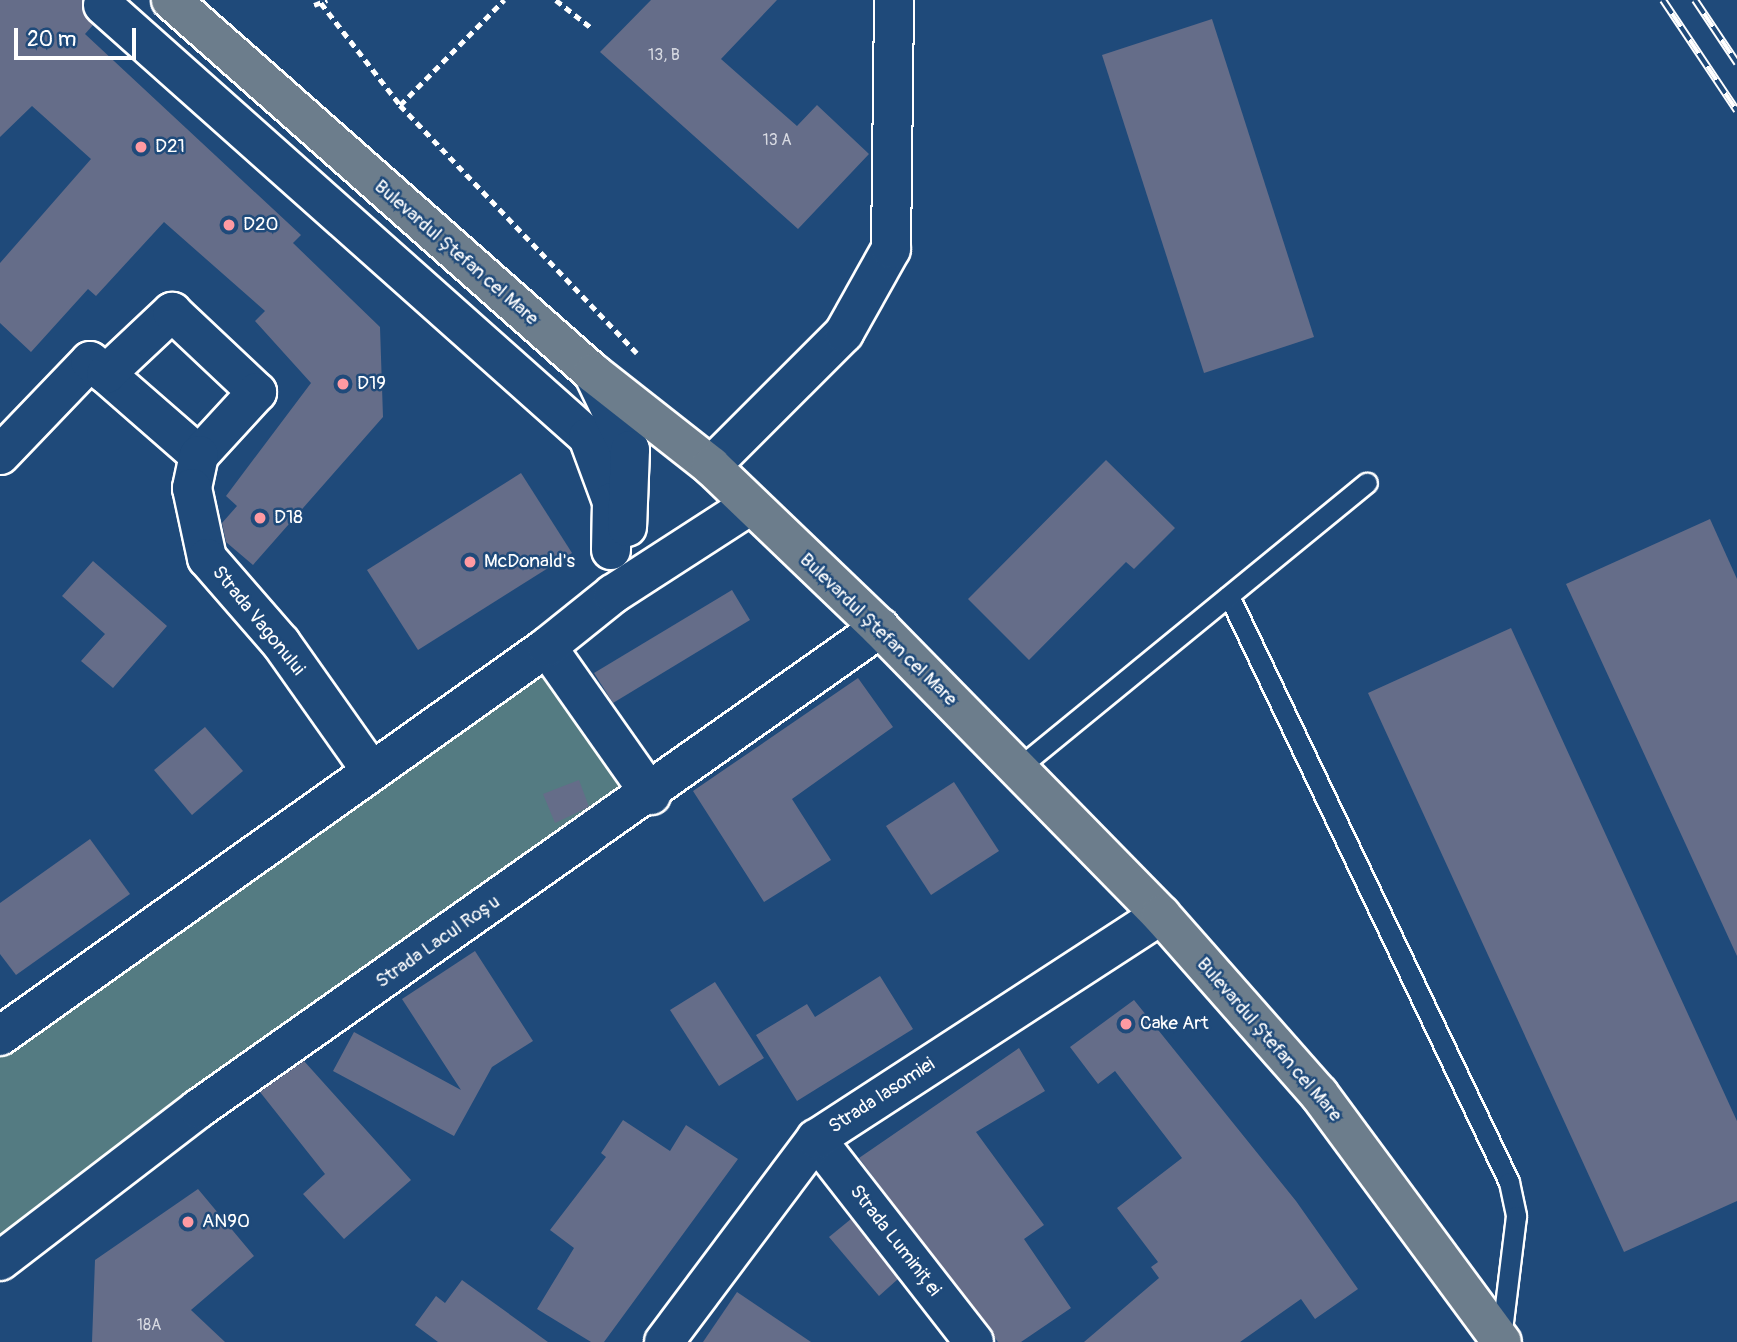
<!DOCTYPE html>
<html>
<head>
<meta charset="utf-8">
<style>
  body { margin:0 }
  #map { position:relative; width:1737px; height:1342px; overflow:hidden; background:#1f4a7a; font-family:Pangolin,sans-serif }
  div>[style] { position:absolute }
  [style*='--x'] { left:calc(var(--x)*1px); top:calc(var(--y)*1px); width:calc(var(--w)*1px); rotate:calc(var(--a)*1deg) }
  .green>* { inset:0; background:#547b82 }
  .building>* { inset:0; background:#656d89 }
  .path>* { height:4.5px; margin-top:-2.25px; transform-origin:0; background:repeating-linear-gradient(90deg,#fff 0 7px,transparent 0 12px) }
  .roads { filter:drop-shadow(2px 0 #fff) drop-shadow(-2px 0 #fff) drop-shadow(0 2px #fff) drop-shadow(0 -2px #fff) }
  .lane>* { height:19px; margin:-9.5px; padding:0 9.5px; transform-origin:9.5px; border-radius:9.5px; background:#1f4a7a }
  .street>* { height:38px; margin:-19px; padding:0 19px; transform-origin:19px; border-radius:19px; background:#1f4a7a }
  .primary>* { height:38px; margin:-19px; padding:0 19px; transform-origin:19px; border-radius:19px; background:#6c7d8c }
  .rail>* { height:8px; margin-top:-4px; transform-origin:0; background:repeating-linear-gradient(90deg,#1f4a7a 0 16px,#fff 0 32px); box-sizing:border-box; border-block:2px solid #fff }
  .dots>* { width:19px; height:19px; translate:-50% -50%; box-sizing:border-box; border:4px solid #1f4a7a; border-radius:50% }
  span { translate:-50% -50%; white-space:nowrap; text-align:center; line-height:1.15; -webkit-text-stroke:5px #1f4a7a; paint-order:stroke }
  .number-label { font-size:16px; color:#d8dae2 }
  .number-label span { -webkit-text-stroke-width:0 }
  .poi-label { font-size:19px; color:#fff }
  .left { translate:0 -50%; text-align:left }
  .street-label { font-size:19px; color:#fff }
  .scale { position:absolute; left:14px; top:28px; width:122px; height:32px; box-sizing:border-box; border:4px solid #fff; border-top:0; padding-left:9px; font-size:21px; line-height:24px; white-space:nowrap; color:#fff; -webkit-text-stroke:5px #1f4a7a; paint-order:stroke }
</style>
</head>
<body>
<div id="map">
  <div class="green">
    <div style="clip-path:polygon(547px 647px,651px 795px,0 1263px,0 1037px)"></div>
  </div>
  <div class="building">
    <div style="clip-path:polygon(0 0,82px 0,93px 25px,85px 34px,301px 235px,293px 243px,380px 327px,383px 417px,253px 565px,226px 542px,222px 523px,237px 506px,226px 496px,311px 383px,255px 321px,265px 311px,164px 222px,96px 296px,88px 289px,31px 352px,0 323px,0 263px,91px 159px,32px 106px,0 137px)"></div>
    <div style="clip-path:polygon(651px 0,777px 0,721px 59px,797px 126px,817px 105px,869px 154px,798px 229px,600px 52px)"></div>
    <div style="clip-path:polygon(1212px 19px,1314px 337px,1204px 373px,1102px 55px)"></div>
    <div style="clip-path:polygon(1106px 460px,1175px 528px,1134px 569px,1126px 562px,1029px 660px,968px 599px)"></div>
    <div style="clip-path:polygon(521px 473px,572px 553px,418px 650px,367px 570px)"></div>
    <div style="clip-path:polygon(1710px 519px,1737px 579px,1737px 956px,1566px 584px)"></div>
    <div style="clip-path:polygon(93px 561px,167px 626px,113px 688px,81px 661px,105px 634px,62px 596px)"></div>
    <div style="clip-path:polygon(732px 590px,750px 620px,613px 703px,594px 673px)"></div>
    <div style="clip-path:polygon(1511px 628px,1737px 1121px,1737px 1201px,1624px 1252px,1368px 693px)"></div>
    <div style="clip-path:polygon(858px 678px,893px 727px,792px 799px,831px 860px,764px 902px,693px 791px)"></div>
    <div style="clip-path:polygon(205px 727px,243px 771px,192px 815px,154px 770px)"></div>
    <div style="clip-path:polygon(579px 780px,589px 807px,555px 823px,543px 794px)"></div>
    <div style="clip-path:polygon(954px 782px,999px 851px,931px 895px,886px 826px)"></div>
    <div style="clip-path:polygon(90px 839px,130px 894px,16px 975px,0 954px,0 903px)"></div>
    <div style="clip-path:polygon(475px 951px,533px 1041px,492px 1067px,454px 1136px,333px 1071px,354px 1032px,461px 1090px,402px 999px)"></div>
    <div style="clip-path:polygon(880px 976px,913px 1029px,797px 1101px,756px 1035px,807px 1004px,815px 1017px)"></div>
    <div style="clip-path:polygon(715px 982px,764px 1058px,719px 1086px,670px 1010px)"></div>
    <div style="clip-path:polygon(1134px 1000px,1296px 1201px,1358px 1289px,1315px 1319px,1301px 1299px,1240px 1342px,1084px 1342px,1159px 1278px,1151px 1267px,1158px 1262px,1117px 1208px,1182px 1158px,1115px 1071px,1098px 1084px,1070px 1047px)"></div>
    <div style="clip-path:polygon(1019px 1048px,1045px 1091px,976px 1132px,1044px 1225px,1024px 1239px,1071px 1308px,1021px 1342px,998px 1342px,859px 1158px)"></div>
    <div style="clip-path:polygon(304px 1061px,411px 1180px,344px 1239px,303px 1194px,325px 1174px,260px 1092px)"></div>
    <div style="clip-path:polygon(623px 1120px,670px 1151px,686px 1125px,738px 1159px,604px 1342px,591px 1342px,537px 1309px,574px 1248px,550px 1230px,606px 1157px,601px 1153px)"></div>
    <div style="clip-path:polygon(198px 1189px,254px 1256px,191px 1310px,225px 1342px,92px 1342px,95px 1260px)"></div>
    <div style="clip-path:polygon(851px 1219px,898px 1279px,879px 1296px,829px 1237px)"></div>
    <div style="clip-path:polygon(462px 1280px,548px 1342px,438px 1342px,415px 1325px,436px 1296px,445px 1303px)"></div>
    <div style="clip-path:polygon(737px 1292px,811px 1342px,703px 1342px)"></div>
  </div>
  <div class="path">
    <div style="--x:556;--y:0;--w:47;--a:38.1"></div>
    <div style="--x:321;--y:3;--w:129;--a:52.2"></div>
    <div style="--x:400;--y:105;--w:343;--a:46.3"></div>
    <div style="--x:314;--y:5;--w:14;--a:-21"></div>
    <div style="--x:400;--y:105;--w:148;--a:-45.3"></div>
  </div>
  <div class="roads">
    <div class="lane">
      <div style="--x:1229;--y:596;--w:649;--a:64.46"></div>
      <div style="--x:1509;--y:1182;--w:35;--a:78"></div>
      <div style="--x:1516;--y:1216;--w:123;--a:97"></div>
      <div style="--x:1017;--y:769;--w:452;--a:-39.3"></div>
    </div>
    <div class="street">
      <div style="--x:103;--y:5;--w:649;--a:41.69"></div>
      <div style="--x:588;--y:437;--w:69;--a:69.7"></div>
      <div style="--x:612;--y:502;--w:48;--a:91.2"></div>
      <div style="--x:593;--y:373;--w:85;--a:64.3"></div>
      <div style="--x:630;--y:450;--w:77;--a:92.2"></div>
      <div style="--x:106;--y:374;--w:123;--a:41.1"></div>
      <div style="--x:0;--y:455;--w:130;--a:-46.2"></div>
      <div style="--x:90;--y:361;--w:21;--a:39"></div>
      <div style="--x:106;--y:374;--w:91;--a:-43.2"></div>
      <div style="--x:172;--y:312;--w:117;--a:43.3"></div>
      <div style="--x:257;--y:392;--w:86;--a:132.6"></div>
      <div style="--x:199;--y:455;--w:34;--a:102"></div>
      <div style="--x:192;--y:488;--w:72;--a:77.9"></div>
      <div style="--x:207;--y:558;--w:113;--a:49"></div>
      <div style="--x:281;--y:643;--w:154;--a:54.8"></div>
      <div style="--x:711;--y:466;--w:188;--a:-45"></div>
      <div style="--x:844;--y:333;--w:96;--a:-60.8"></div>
      <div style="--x:891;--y:249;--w:249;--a:-89.3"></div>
      <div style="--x:547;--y:647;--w:181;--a:54.9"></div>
      <div style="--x:0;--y:1036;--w:671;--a:-35.42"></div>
      <div style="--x:547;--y:647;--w:85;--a:-38.8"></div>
      <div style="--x:613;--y:594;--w:162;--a:-32.9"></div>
      <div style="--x:816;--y:1139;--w:257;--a:52.1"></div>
      <div style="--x:0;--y:1261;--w:250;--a:-37.5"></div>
      <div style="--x:198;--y:1109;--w:835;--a:-35.19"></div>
      <div style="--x:664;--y:1342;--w:254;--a:-53.2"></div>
      <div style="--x:816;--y:1139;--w:411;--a:-33"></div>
    </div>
    <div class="primary">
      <div style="--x:171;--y:0;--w:563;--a:41.47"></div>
      <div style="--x:593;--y:373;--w:150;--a:38.2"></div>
      <div style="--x:711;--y:466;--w:234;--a:43.8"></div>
      <div style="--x:880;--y:628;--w:402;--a:45.6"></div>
      <div style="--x:1161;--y:915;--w:239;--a:48.6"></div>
      <div style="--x:1319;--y:1094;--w:308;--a:53.6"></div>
    </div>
  </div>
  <div class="rail">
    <div style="--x:1663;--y:0;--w:133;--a:56.3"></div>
    <div style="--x:1695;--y:0;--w:76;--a:56.3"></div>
  </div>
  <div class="dots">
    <div style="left:141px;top:147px;background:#ff9aa2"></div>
    <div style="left:229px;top:225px;background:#ff9aa2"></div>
    <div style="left:343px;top:384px;background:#ff9aa2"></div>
    <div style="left:260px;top:518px;background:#ff9aa2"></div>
    <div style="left:470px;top:562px;background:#ff9aa2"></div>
    <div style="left:1126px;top:1024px;background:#ff9aa2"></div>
    <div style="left:188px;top:1222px;background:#ff9aa2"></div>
  </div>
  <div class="number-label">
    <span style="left:664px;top:55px">13, B</span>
    <span style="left:777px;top:140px">13 A</span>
    <span style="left:149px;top:1325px">18A</span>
  </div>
  <div class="poi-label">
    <span class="left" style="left:155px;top:147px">D21</span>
    <span class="left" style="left:243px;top:225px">D20</span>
    <span class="left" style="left:357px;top:384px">D19</span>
    <span class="left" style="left:274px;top:518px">D18</span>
    <span class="left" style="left:484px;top:562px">McDonald's</span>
    <span class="left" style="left:1140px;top:1024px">Cake Art</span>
    <span class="left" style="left:202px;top:1222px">AN90</span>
  </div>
  <div class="street-label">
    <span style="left:456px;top:253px;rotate:41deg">Bulevardul Ștefan cel Mare</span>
    <span style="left:258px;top:621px;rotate:51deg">Strada Vagonului</span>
    <span style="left:878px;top:630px;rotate:44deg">Bulevardul Ștefan cel Mare</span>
    <span style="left:438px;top:942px;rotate:-35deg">Strada Lacul Roșu</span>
    <span style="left:1269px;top:1040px;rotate:49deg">Bulevardul Ștefan cel Mare</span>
    <span style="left:882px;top:1096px;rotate:-33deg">Strada Iasomiei</span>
    <span style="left:895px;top:1241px;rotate:52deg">Strada Luminiței</span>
  </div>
  <div class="scale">20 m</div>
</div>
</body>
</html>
